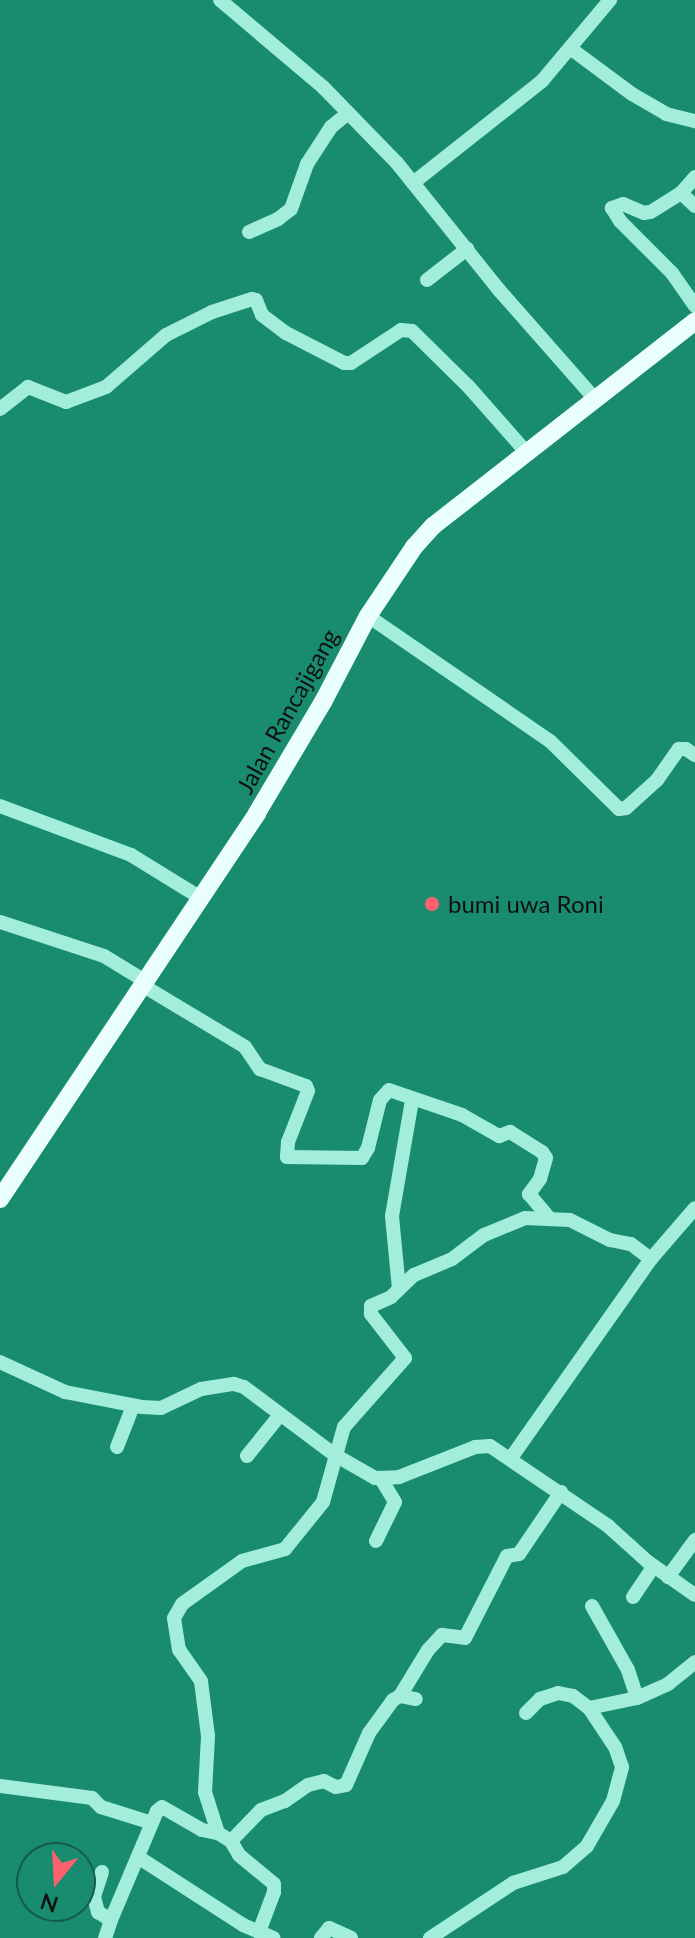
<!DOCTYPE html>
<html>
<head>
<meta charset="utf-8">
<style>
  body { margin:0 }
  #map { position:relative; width:695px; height:1938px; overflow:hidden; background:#198c6f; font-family:Lato,sans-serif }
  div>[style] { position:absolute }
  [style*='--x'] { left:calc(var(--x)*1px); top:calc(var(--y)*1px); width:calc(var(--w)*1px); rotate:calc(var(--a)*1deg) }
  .minor>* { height:14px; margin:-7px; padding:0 7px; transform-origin:7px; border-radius:7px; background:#a3eeda }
  .major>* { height:18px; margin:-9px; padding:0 9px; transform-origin:9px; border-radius:9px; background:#eafffb }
  .dots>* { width:22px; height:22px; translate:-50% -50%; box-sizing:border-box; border:4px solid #198c6f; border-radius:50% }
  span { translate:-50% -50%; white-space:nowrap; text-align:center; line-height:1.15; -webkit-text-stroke:6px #198c6f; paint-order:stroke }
  .street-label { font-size:24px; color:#111 }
  .poi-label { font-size:24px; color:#111 }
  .left { translate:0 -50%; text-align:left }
  .north { position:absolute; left:16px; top:1842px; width:80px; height:80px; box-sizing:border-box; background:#198c6f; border:2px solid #165b49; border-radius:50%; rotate:198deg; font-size:22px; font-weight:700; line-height:32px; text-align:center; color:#111 }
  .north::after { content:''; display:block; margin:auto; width:28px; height:36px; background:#ff6070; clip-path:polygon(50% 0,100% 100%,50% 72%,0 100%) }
</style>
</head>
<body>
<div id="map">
  <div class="minor">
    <div style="--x:220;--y:0;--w:135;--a:40.2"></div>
    <div style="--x:323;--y:87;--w:106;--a:45.8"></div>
    <div style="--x:397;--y:163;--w:163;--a:51.2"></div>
    <div style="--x:499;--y:290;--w:147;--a:48.6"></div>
    <div style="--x:570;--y:48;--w:77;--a:36.6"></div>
    <div style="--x:632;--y:94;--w:39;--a:30"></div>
    <div style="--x:666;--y:114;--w:30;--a:14"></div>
    <div style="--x:695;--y:177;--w:21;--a:131"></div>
    <div style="--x:681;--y:193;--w:36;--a:148"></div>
    <div style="--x:650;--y:212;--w:6;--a:171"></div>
    <div style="--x:644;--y:213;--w:23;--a:-157"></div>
    <div style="--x:623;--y:204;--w:12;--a:160"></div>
    <div style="--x:612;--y:208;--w:15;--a:58"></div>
    <div style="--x:620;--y:221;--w:74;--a:45"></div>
    <div style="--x:672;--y:273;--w:40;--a:55.1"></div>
    <div style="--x:413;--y:183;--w:164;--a:-38.3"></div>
    <div style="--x:542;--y:81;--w:106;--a:-50"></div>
    <div style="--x:681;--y:193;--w:19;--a:43"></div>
    <div style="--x:249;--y:232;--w:32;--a:-24"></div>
    <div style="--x:278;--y:219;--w:16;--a:-38"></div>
    <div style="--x:291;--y:209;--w:48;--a:-70.4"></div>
    <div style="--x:307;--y:164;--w:44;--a:-57"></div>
    <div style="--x:331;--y:127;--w:22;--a:-39"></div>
    <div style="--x:427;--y:280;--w:51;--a:-37.8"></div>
    <div style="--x:0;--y:409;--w:36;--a:-38"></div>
    <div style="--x:28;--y:387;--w:41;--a:21.5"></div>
    <div style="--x:66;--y:402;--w:43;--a:-20.6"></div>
    <div style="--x:106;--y:387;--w:79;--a:-40.9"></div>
    <div style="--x:166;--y:335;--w:51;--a:-26.6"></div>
    <div style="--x:212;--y:312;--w:42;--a:-18"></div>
    <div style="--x:252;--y:299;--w:4;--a:14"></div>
    <div style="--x:256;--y:300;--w:16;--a:68"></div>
    <div style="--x:262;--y:315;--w:30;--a:37"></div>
    <div style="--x:286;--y:333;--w:65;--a:27.3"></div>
    <div style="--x:344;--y:363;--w:7;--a:0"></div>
    <div style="--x:351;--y:363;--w:60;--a:-33.4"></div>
    <div style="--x:401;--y:330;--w:11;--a:5"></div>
    <div style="--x:412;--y:331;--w:78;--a:44.5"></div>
    <div style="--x:468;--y:386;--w:89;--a:48.6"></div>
    <div style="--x:368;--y:616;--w:221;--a:34.5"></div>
    <div style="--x:550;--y:741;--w:97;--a:44.6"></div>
    <div style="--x:619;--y:809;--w:7;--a:-8"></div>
    <div style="--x:626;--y:808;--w:42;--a:-42.1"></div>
    <div style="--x:657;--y:780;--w:38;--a:-55"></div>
    <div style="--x:679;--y:749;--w:7;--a:0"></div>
    <div style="--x:686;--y:749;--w:11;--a:34"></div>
    <div style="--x:0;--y:806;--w:140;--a:20.5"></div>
    <div style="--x:131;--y:855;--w:82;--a:31.6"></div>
    <div style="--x:0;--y:922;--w:109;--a:18.1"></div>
    <div style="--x:104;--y:956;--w:48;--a:31.4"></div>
    <div style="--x:142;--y:985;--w:120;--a:31"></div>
    <div style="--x:245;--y:1047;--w:27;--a:56"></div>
    <div style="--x:260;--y:1069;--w:49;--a:20.3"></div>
    <div style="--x:306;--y:1086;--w:5;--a:68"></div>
    <div style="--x:308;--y:1091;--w:55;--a:111.4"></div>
    <div style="--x:288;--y:1142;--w:15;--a:94"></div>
    <div style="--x:287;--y:1157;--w:75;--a:0.8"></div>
    <div style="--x:362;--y:1158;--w:12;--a:-59"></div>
    <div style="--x:368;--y:1148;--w:49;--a:-76"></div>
    <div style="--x:380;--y:1100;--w:13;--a:-48"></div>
    <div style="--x:389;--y:1090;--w:77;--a:18.9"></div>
    <div style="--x:462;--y:1115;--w:43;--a:29.6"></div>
    <div style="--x:499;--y:1136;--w:12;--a:-20"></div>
    <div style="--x:510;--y:1132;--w:38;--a:32"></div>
    <div style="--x:542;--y:1152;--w:7;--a:56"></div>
    <div style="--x:546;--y:1158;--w:22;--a:106"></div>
    <div style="--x:540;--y:1179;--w:19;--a:126"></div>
    <div style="--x:529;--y:1194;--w:30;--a:50"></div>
    <div style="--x:399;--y:1289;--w:73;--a:-95.5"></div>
    <div style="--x:392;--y:1216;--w:118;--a:-80.2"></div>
    <div style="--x:0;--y:1362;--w:72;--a:24.8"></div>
    <div style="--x:65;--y:1392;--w:78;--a:11"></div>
    <div style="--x:142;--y:1407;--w:19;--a:3"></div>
    <div style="--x:161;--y:1408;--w:44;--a:-25.4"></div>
    <div style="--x:201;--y:1389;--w:33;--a:-9"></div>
    <div style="--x:234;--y:1384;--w:10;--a:17"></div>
    <div style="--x:244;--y:1387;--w:114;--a:36.8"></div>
    <div style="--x:335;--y:1455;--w:46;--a:29.9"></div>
    <div style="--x:375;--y:1478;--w:24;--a:-2"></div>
    <div style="--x:399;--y:1477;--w:82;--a:-21.5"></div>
    <div style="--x:475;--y:1447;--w:15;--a:-4"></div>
    <div style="--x:490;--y:1446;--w:143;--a:34.1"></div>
    <div style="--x:608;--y:1526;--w:54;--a:42"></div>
    <div style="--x:648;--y:1562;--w:57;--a:35.1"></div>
    <div style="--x:117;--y:1447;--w:44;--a:-68.7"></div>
    <div style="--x:247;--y:1456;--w:53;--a:-51.2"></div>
    <div style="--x:511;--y:1458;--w:243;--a:-54.9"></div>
    <div style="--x:651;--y:1259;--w:67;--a:-49.2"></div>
    <div style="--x:376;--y:1541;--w:43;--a:-64"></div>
    <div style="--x:395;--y:1502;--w:27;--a:-121"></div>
    <div style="--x:668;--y:1577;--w:46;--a:-53.9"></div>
    <div style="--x:633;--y:1597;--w:37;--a:-56"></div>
    <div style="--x:592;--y:1606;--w:73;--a:60.6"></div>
    <div style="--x:628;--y:1670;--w:29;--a:72"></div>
    <div style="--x:400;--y:1696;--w:54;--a:-58.7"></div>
    <div style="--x:428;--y:1650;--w:21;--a:-47"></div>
    <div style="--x:442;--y:1635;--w:23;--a:7"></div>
    <div style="--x:465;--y:1638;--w:92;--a:-62.9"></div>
    <div style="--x:507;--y:1556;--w:12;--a:-9"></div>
    <div style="--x:519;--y:1554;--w:75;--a:-55.9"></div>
    <div style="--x:526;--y:1713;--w:20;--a:-45"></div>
    <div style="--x:540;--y:1699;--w:19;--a:-18"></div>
    <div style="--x:558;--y:1693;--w:15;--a:11"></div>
    <div style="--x:573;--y:1696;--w:20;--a:37"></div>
    <div style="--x:589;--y:1708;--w:49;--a:-11.8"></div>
    <div style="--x:637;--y:1698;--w:34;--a:-24"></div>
    <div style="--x:668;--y:1684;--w:35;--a:-39"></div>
    <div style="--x:0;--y:1786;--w:93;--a:7.4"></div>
    <div style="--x:92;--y:1798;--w:13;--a:45"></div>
    <div style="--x:101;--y:1807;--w:53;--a:17.4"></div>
    <div style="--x:218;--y:1833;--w:43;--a:-107.6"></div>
    <div style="--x:205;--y:1792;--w:56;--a:-86.9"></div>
    <div style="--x:208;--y:1736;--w:55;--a:-97.3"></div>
    <div style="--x:201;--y:1681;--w:38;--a:-125"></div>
    <div style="--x:179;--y:1650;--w:32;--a:-99"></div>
    <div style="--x:174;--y:1618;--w:16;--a:-60"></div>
    <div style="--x:182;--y:1604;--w:74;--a:-35.6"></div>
    <div style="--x:242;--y:1561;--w:45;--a:-15.6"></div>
    <div style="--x:285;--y:1549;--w:60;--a:-51"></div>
    <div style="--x:323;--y:1502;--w:78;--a:-74.4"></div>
    <div style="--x:344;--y:1427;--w:92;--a:-48.5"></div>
    <div style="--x:405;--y:1358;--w:56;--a:-127.7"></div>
    <div style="--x:371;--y:1314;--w:8;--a:-90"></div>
    <div style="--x:371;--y:1306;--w:22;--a:-24"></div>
    <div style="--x:391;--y:1297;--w:32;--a:-44"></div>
    <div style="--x:414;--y:1275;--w:41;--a:-22.8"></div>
    <div style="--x:452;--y:1259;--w:40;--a:-37"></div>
    <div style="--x:484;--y:1235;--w:44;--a:-22.5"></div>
    <div style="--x:525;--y:1218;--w:45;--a:2.5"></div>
    <div style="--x:570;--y:1220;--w:45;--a:26.6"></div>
    <div style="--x:610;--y:1240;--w:21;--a:11"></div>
    <div style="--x:631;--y:1244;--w:25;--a:37"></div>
    <div style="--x:231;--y:1841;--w:43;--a:-45.9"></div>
    <div style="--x:261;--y:1810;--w:26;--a:-21"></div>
    <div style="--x:285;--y:1801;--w:28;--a:-35"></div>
    <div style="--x:308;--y:1785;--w:16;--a:-14"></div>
    <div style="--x:324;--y:1781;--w:13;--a:27"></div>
    <div style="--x:336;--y:1787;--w:10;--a:-11"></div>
    <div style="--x:346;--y:1785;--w:57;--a:-66.1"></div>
    <div style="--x:369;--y:1733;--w:41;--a:-54"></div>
    <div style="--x:393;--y:1700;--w:8;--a:-30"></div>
    <div style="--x:400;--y:1696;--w:16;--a:11"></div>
    <div style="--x:138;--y:1857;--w:125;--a:32.9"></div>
    <div style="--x:243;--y:1925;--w:33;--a:23"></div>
    <div style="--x:102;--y:1872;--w:26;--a:108"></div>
    <div style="--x:94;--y:1897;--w:16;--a:75"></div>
    <div style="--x:98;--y:1912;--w:15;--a:32"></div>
    <div style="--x:111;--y:1920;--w:19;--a:108"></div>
    <div style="--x:111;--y:1920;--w:118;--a:-67.1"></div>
    <div style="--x:157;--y:1811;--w:6;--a:-39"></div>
    <div style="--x:162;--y:1807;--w:46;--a:29.9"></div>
    <div style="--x:202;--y:1830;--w:16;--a:11"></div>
    <div style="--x:218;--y:1833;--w:15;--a:32"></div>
    <div style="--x:231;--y:1841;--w:16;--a:60"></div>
    <div style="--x:239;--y:1855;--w:45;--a:39.6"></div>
    <div style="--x:274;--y:1884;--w:8;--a:90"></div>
    <div style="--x:274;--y:1892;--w:43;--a:110.6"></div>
    <div style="--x:321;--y:1938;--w:13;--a:-51"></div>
    <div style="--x:329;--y:1928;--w:24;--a:24"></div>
    <div style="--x:430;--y:1938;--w:100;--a:-33.5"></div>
    <div style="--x:513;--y:1883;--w:52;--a:-17.7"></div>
    <div style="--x:563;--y:1867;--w:32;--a:-41"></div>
    <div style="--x:587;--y:1846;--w:52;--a:-60"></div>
    <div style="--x:613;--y:1801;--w:35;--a:-75"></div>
    <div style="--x:622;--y:1767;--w:21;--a:-109"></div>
    <div style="--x:615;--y:1747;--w:47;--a:-123.7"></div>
  </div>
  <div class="major">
    <div style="--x:0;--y:1199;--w:464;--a:-56.3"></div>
    <div style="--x:257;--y:813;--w:129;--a:-59.3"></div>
    <div style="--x:323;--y:702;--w:97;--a:-62.4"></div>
    <div style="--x:368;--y:616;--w:83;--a:-56.3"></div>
    <div style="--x:414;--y:547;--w:28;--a:-48"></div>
    <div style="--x:433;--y:526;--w:333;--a:-38"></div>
  </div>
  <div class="dots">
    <div style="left:432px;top:904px;background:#ff6070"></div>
  </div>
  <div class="street-label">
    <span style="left:287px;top:711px;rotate:-61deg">Jalan Rancajigang</span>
  </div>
  <div class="poi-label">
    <span class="left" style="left:448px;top:904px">bumi uwa Roni</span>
  </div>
  <div class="north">N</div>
</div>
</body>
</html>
